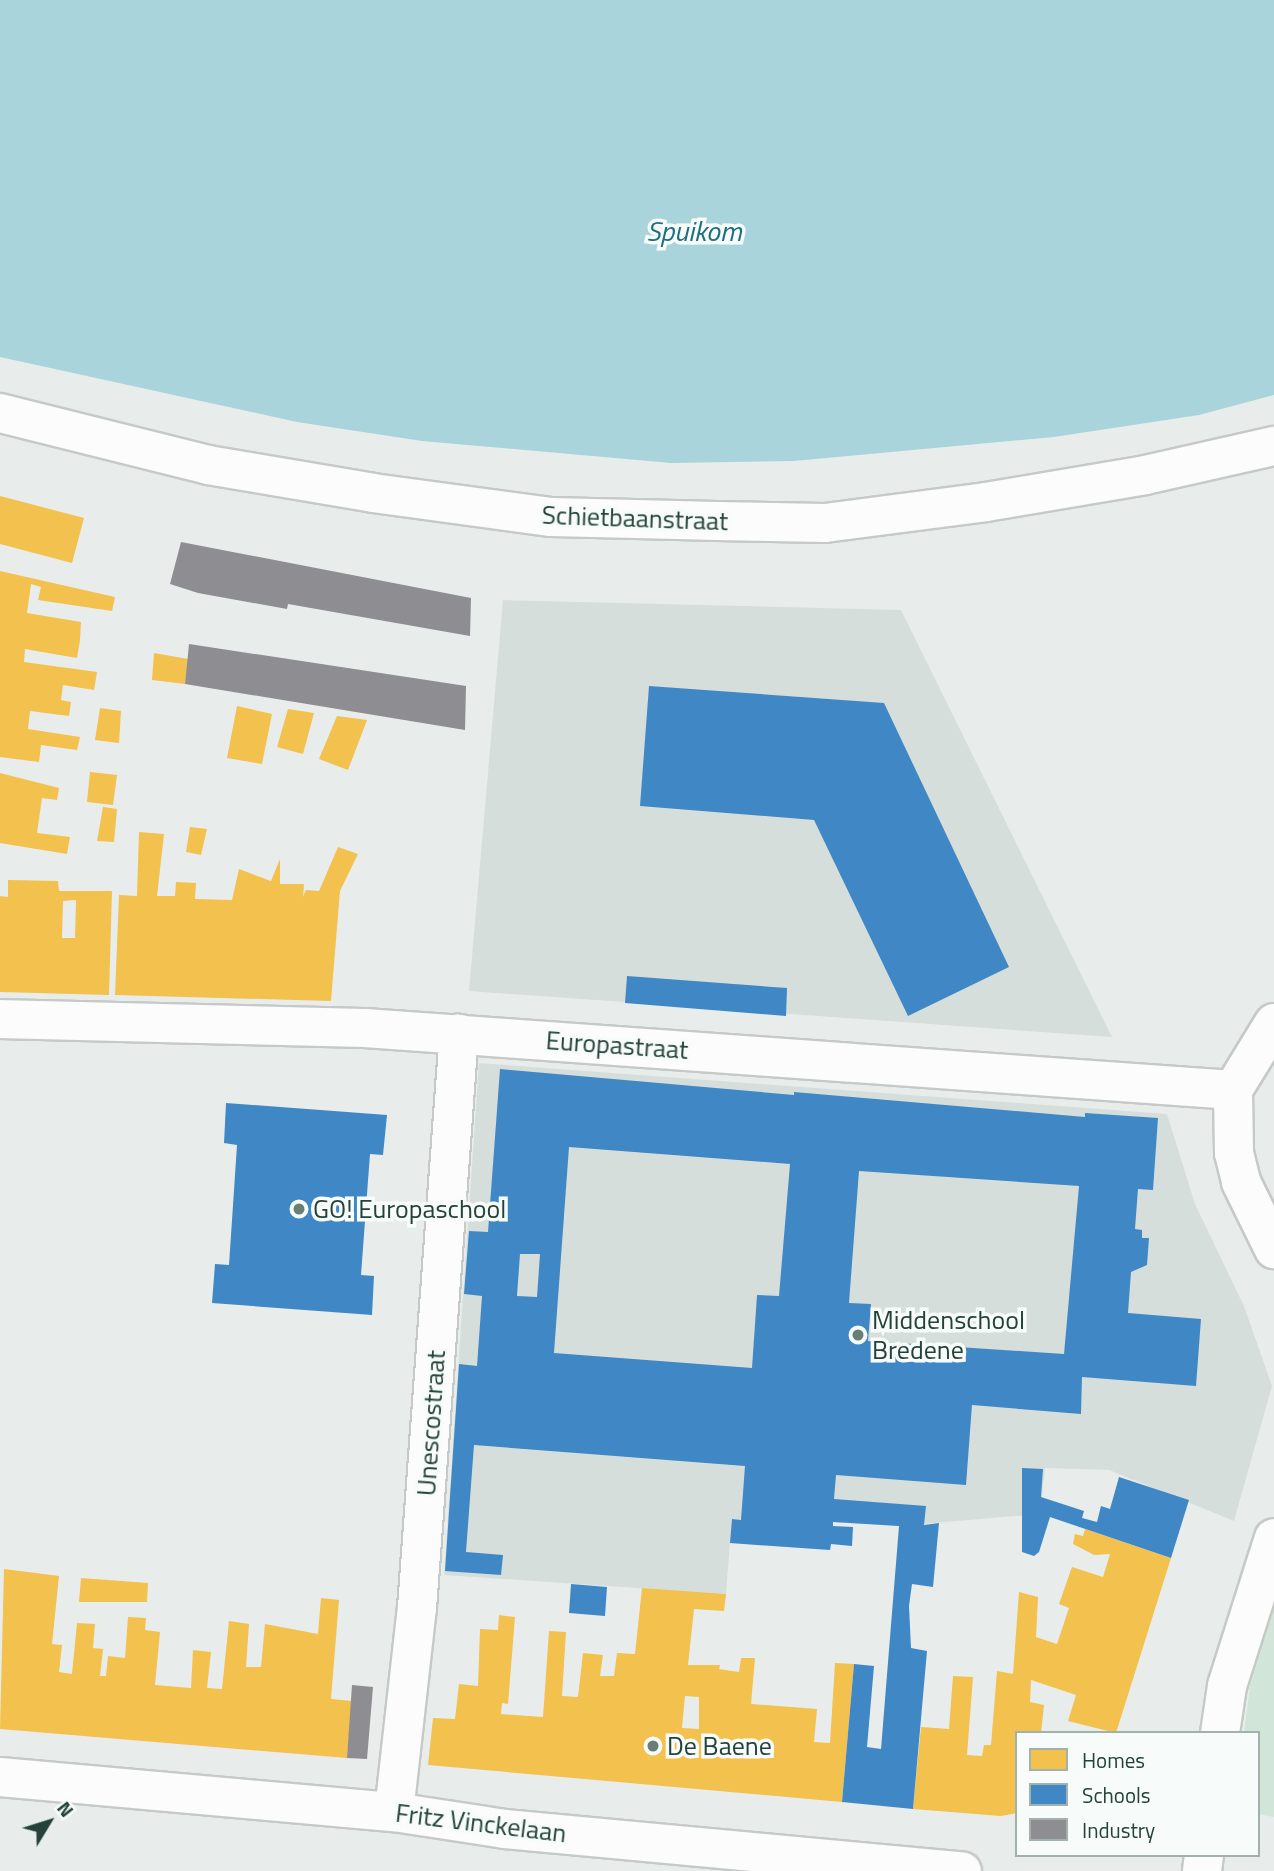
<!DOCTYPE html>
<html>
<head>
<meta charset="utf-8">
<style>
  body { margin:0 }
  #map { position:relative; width:1274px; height:1871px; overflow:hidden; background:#e8edeb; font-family:"Titillium Web",sans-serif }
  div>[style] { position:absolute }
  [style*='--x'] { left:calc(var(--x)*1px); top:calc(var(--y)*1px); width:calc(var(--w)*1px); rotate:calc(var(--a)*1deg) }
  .built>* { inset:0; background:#d6dedb }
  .green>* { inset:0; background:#d1e6d8 }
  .water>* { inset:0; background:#a9d4db }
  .homes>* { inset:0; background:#f2c14e }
  .schools>* { inset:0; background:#3f88c5 }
  .industry>* { inset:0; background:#8d8d92 }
  .roads { filter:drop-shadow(2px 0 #c5cac8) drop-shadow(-2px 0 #c5cac8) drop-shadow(0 2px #c5cac8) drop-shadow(0 -2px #c5cac8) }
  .minor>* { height:38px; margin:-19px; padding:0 19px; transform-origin:19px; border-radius:19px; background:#fcfcfc }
  .tertiary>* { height:38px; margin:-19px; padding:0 19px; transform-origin:19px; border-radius:19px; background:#fcfcfc }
  .dots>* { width:19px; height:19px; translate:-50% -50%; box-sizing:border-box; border:4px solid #f7fbf9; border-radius:50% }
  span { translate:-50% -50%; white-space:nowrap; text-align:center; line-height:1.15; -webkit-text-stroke:7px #f7fbf9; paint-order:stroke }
  .street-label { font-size:26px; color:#24423a }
  .poi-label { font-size:26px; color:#24423a }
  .left { translate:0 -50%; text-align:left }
  .water-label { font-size:28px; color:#1c6f80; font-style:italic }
  .legend { position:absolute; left:1015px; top:1731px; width:245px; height:126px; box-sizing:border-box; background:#f7fbf9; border:2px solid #a3b1ad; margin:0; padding:9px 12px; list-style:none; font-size:21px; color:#24423a }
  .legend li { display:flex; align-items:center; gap:14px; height:35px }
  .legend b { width:35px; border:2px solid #a3b1ad }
  .north { position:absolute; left:14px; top:1787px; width:70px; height:70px; -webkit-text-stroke:5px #f7fbf9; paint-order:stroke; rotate:52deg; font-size:19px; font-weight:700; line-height:28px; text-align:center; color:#24423a }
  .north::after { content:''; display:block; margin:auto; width:24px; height:32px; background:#24423a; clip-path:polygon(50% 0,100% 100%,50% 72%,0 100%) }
</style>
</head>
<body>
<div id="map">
  <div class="built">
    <div style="clip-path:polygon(503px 600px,901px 610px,1112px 1037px,469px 991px)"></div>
    <div style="clip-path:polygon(479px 1063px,1167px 1114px,1195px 1204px,1244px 1306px,1272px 1386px,1234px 1521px,1109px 1470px,1045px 1468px,1040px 1514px,899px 1526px,833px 1522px,830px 1550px,730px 1543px,726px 1594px,444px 1575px)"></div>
  </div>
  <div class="green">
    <div style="clip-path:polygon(1274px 1608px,1274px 1817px,1258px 1814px,1258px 1733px,1244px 1733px,1250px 1686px)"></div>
  </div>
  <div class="water">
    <div style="clip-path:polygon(0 0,1274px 0,1274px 395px,1199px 415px,1054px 437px,794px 461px,671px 463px,422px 441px,297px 422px,0 357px)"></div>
  </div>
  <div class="homes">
    <div style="clip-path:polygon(0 496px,84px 518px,72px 563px,0 544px)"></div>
    <div style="clip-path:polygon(0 571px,115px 597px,112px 611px,38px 600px,41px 587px,31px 584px,27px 613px,81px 622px,80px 640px,77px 658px,25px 649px,24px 662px,97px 672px,94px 690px,63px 685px,61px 700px,71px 702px,69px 716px,30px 711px,28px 729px,80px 737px,77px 750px,41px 745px,39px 762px,0 757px)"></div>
    <div style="clip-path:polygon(154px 653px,188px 659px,185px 684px,152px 680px)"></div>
    <div style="clip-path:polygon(237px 706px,272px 714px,262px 764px,227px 758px)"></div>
    <div style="clip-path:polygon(100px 708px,121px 711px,119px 743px,95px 740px)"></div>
    <div style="clip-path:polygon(288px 709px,314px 713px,303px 754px,277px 747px)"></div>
    <div style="clip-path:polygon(337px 716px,367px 720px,348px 770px,319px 759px)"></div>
    <div style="clip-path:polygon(90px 772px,117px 775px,113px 805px,87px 802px)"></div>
    <div style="clip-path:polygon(0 773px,59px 788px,57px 800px,42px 798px,37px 833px,70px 837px,67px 854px,0 843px)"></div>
    <div style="clip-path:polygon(103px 807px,117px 809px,114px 842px,97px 841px)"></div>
    <div style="clip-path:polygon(190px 827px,207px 829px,201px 855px,186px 852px)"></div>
    <div style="clip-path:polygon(139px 832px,164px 834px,157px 896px,175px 896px,176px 882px,196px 883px,195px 899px,232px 900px,239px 869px,271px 881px,280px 859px,280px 884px,304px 884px,303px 897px,306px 890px,319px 891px,338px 847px,358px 854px,340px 891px,331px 1001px,115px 995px,119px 895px,137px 896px)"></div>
    <div style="clip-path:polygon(evenodd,8px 880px,58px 881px,59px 891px,112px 891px,109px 995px,0 992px,0 896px,8px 897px,8px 880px,76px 900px,75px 938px,62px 938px,63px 901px,76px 900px)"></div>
    <div style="clip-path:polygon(1085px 1529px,1171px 1558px,1116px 1733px,1068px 1721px,1076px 1695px,1031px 1680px,1030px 1702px,1044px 1705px,1041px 1733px,1017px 1733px,1017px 1813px,1001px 1816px,913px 1809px,921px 1727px,949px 1729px,953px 1676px,973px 1677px,967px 1755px,982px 1756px,984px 1745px,991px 1745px,997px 1671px,1013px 1674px,1019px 1592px,1038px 1597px,1036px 1637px,1057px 1644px,1069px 1608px,1059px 1604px,1072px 1567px,1103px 1577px,1110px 1554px,1094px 1555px,1073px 1544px,1075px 1534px,1083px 1536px)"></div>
    <div style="clip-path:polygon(4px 1569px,59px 1576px,52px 1644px,62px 1645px,59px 1672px,72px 1674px,77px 1623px,95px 1624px,93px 1648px,103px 1649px,100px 1676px,106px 1676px,108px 1656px,125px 1658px,128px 1617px,146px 1618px,145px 1630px,160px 1632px,155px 1685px,191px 1688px,193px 1650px,211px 1652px,207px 1688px,222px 1689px,229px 1621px,249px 1624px,246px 1667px,261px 1667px,265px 1624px,318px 1634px,321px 1598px,339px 1600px,331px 1699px,352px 1701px,347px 1758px,0 1729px)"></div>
    <div style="clip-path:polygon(81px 1578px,148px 1583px,147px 1602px,79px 1602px)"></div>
    <div style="clip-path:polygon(evenodd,642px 1588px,726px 1594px,724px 1611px,694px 1609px,688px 1665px,720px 1665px,719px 1669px,739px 1672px,741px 1658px,755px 1658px,751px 1704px,817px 1709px,814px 1742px,830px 1743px,835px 1663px,854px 1664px,842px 1802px,428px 1765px,433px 1718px,455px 1719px,459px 1684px,478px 1686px,480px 1629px,498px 1630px,499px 1615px,515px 1617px,508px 1704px,502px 1703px,501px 1714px,543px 1717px,549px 1631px,566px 1632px,562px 1696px,578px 1697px,583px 1653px,603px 1655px,600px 1676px,614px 1676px,617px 1653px,635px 1654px,642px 1588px,685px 1696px,699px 1697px,699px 1729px,682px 1728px,685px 1696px)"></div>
  </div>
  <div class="schools">
    <div style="clip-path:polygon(649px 686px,884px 703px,1009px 967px,908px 1016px,814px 820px,640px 806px)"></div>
    <div style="clip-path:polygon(627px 976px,787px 988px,786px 1016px,625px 1003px)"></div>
    <div style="clip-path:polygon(evenodd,500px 1069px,794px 1095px,794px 1092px,1085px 1117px,1085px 1113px,1158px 1118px,1153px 1190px,1138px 1189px,1135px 1229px,1142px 1230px,1142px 1238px,1149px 1238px,1147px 1265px,1131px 1272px,1128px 1313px,1201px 1319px,1196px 1386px,1082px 1377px,1081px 1414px,972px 1405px,966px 1485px,836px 1475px,834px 1499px,926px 1506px,924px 1525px,939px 1523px,933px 1587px,912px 1584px,909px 1606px,911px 1648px,927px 1651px,913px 1809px,842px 1802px,854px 1664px,874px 1666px,867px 1747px,881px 1749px,899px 1526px,833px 1522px,833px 1526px,853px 1527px,852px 1546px,831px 1544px,830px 1550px,730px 1543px,732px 1519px,741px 1520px,745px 1466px,474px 1445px,466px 1552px,503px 1555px,501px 1575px,445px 1571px,459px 1364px,477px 1366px,482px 1296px,464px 1294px,469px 1231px,488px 1232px,500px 1069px,569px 1147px,790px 1164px,779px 1296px,757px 1295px,752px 1368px,554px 1353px,569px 1147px,500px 1069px,859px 1171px,1079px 1186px,1064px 1354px,868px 1341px,871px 1304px,849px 1303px,859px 1171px,500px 1069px,520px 1254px,540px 1254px,537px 1297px,517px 1296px,520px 1254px)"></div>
    <div style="clip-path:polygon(226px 1103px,387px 1115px,383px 1155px,370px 1154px,361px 1275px,374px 1276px,372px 1315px,212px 1303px,215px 1264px,229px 1265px,237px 1145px,224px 1143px)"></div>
    <div style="clip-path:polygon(1022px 1468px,1043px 1469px,1041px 1497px,1084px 1511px,1082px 1518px,1097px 1522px,1101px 1506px,1110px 1509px,1119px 1477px,1189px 1500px,1171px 1558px,1050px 1517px,1039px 1552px,1034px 1556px,1022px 1552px)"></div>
    <div style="clip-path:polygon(571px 1584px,607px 1587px,605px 1616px,569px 1613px)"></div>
  </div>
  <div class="industry">
    <div style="clip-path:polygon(181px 542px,471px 598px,470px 636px,288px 604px,287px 609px,198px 593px,170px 584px)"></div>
    <div style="clip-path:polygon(189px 644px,466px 686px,465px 730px,185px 684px)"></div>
    <div style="clip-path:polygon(352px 1685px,373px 1687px,367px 1759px,347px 1758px)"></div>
  </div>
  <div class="roads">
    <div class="minor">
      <div style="--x:0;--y:413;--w:214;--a:14"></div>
      <div style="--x:208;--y:465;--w:167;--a:9.6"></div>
      <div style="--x:373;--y:493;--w:180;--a:7.7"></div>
      <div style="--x:551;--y:517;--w:166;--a:1.4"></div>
      <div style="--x:717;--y:521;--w:108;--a:1.1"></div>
      <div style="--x:825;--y:523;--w:162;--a:-7.4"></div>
      <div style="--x:986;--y:502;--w:161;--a:-9.6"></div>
      <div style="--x:1145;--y:475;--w:132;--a:-12.7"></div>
      <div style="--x:0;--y:1019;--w:365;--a:1.4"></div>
      <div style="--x:365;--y:1028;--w:870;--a:4.09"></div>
      <div style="--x:394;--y:1812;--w:205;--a:-83.6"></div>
      <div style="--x:417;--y:1608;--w:576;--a:-85.82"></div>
    </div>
    <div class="tertiary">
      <div style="--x:1274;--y:1023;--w:79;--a:121.5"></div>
      <div style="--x:1233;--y:1090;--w:63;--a:89.1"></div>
      <div style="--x:1234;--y:1153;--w:30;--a:76"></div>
      <div style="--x:1241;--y:1182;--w:75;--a:63.8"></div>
      <div style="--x:1220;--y:1733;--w:48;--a:-81.5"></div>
      <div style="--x:1227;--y:1686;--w:155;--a:-72.4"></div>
      <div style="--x:0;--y:1777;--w:396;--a:5.1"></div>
      <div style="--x:394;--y:1812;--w:112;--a:8.7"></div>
      <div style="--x:505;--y:1829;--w:459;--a:5.3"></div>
      <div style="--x:1202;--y:1871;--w:16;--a:-83"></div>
    </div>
  </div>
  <div class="dots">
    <div style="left:299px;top:1209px;background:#697e78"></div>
    <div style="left:858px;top:1335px;background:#697e78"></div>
    <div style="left:653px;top:1746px;background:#697e78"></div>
  </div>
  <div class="street-label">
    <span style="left:635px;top:518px;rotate:2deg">Schietbaanstraat</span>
    <span style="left:617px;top:1045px;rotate:4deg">Europastraat</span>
    <span style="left:431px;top:1423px;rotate:-86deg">Unescostraat</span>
    <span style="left:481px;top:1823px;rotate:7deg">Fritz Vinckelaan</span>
  </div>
  <div class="poi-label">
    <span class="left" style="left:313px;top:1209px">GO! Europaschool</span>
    <span class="left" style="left:872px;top:1335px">Middenschool<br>Bredene</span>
    <span class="left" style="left:667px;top:1746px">De Baene</span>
  </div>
  <div class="water-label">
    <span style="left:694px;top:231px">Spuikom</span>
  </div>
  <ul class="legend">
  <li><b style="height:19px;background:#f2c14e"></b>Homes</li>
  <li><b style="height:19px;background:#3f88c5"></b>Schools</li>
  <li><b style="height:19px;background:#8d8d92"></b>Industry</li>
  </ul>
  <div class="north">N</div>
</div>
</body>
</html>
